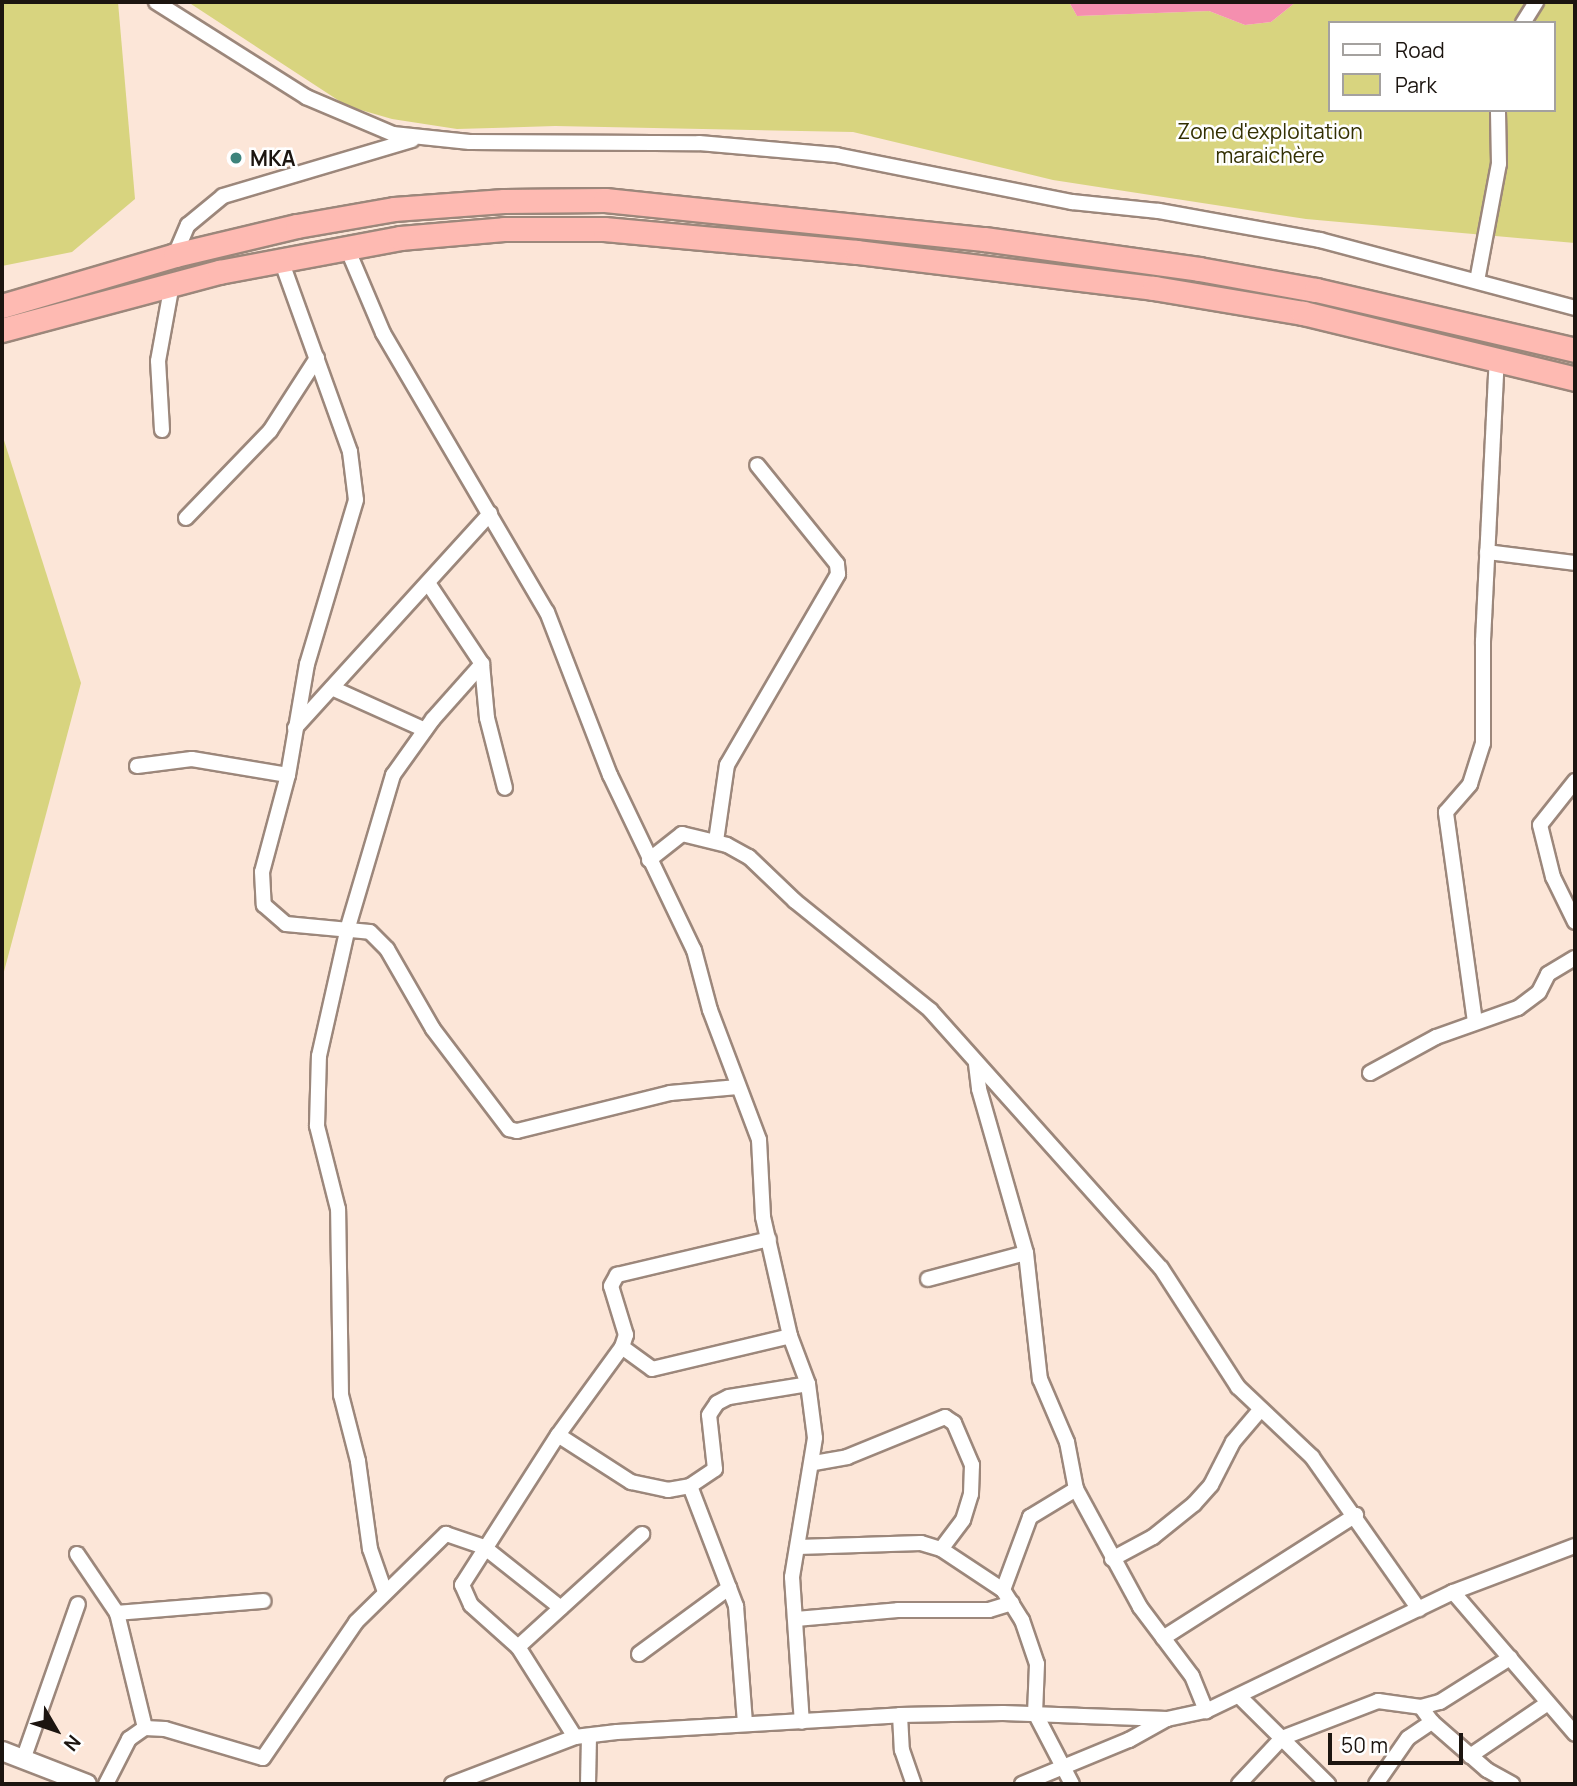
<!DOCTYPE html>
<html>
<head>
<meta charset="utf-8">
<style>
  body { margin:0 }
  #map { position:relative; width:1577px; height:1786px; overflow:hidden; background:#fce6d8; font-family:Manrope,sans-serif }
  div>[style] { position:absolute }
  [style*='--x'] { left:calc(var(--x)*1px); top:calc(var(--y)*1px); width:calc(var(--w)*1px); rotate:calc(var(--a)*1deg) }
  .green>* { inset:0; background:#d8d47f }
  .water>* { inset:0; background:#f58faf }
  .roads { filter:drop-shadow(2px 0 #9c877b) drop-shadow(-2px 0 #9c877b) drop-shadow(0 2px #9c877b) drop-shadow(0 -2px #9c877b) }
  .minor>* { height:14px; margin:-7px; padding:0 7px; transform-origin:7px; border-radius:7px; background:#fff }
  .tertiary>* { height:18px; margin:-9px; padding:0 9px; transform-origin:9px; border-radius:9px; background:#fff }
  .trunk>* { height:23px; margin:-11.5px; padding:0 11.5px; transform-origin:11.5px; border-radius:11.5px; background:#febab2 }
  .dots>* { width:19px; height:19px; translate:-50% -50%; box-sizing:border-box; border:4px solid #fff; border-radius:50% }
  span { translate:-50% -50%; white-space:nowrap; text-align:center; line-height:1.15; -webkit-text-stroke:5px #fff; paint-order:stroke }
  .park-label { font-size:21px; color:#333002 }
  .poi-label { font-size:21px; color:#1c1510; font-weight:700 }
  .left { translate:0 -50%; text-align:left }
  .frame { position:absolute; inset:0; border:4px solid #1c1510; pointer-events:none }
  .legend { position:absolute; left:1328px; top:21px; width:228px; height:91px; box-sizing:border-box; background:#fff; border:2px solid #a4a19f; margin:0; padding:9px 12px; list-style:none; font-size:21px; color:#1c1510 }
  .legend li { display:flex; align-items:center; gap:14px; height:35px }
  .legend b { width:35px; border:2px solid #a4a19f }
  .north { position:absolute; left:21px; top:1695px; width:70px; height:70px; -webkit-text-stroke:5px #fff; paint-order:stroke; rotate:129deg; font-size:19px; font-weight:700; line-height:28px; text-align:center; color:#1c1510 }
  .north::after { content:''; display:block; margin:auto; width:24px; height:32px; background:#1c1510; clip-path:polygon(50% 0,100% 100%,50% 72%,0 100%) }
  .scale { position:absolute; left:1328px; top:1733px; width:135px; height:32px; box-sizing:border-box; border:4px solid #1c1510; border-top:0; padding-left:9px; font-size:21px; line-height:24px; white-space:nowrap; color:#1c1510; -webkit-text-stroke:5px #fff; paint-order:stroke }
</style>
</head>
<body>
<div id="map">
  <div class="green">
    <div style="clip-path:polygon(2px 2px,118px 2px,135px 199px,72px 252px,2px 266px)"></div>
    <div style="clip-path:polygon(evenodd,188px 2px,1069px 2px,1077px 16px,1209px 11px,1245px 25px,1271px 22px,1296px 2px,1575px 2px,1575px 243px,1306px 219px,1053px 180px,853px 132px,555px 126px,457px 129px,392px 119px,347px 106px,188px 2px,1330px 23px,1554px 23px,1554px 110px,1330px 110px,1330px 23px)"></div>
    <div style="clip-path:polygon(2px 434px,81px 683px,2px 979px)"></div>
  </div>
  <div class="water">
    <div style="clip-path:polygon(1069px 2px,1296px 2px,1271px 22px,1245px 25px,1209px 11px,1077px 16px)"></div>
  </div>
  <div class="roads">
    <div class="minor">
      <div style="--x:156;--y:2;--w:178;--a:32.3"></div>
      <div style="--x:306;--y:97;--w:95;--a:23"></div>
      <div style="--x:393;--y:134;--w:77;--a:5.9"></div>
      <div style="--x:470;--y:142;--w:229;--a:0.3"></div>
      <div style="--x:699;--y:143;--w:138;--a:5"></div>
      <div style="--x:836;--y:155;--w:241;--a:11.3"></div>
      <div style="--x:1072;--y:202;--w:87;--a:5.9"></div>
      <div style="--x:1159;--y:211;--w:164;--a:10.2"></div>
      <div style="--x:1320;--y:240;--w:264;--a:14.9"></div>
      <div style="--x:1523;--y:23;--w:25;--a:-58"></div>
      <div style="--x:347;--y:248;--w:92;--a:67"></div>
      <div style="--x:383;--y:333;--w:324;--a:59.6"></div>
      <div style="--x:547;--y:612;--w:175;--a:68.9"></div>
      <div style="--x:610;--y:775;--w:194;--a:64.4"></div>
      <div style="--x:694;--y:950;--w:62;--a:75.1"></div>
      <div style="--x:710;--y:1010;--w:139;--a:69.3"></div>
      <div style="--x:759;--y:1140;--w:77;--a:87"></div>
      <div style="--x:763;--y:1217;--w:122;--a:77.2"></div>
      <div style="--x:790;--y:1336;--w:51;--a:69.4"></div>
      <div style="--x:808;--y:1384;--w:54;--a:82.6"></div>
      <div style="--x:815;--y:1438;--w:141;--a:99.4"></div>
      <div style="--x:792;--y:1577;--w:145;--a:86.1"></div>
      <div style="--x:175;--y:255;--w:33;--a:-67"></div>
      <div style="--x:188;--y:225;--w:45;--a:-39.6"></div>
      <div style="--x:223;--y:196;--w:197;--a:-16.5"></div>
      <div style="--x:281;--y:260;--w:204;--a:70.2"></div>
      <div style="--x:350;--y:452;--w:48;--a:82.9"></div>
      <div style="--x:356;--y:500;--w:171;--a:106.6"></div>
      <div style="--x:307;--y:664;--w:113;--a:99.7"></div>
      <div style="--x:288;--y:775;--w:100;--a:105"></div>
      <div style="--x:262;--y:872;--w:33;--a:87"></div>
      <div style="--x:264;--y:905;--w:29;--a:41"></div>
      <div style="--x:286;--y:924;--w:84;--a:5.4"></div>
      <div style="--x:370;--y:932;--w:24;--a:45"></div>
      <div style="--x:387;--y:949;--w:92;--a:60.1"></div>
      <div style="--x:433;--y:1029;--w:126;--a:52.8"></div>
      <div style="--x:509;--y:1129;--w:8;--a:14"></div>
      <div style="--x:517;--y:1131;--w:158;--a:-13.9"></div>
      <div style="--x:670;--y:1093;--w:68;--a:-5"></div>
      <div style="--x:1477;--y:281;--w:119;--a:-79.4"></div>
      <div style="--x:1499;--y:164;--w:54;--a:-91.1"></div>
      <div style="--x:162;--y:430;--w:69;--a:-93.3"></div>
      <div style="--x:158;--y:361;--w:78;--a:-79.7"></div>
      <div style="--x:186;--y:518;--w:121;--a:-46"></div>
      <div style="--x:270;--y:431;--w:87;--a:-57.2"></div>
      <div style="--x:1487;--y:552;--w:89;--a:7.1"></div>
      <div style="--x:428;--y:583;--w:97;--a:56.3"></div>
      <div style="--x:482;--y:664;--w:54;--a:84.7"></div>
      <div style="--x:487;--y:718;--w:72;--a:75.6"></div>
      <div style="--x:332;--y:688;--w:102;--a:24.3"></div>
      <div style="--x:295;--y:728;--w:290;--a:-47.7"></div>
      <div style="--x:137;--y:766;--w:55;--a:-7.3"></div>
      <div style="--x:192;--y:759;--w:97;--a:9.5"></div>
      <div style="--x:1575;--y:781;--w:56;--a:128.5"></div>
      <div style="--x:1540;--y:825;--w:54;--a:76"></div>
      <div style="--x:1553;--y:877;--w:50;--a:63.9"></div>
      <div style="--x:716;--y:841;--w:77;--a:-81.8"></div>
      <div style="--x:727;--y:765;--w:221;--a:-59.8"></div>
      <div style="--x:838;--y:574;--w:10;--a:-96"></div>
      <div style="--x:837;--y:564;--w:127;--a:-128.9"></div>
      <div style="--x:649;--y:860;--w:42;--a:-38.2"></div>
      <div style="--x:682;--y:834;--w:46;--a:13.7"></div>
      <div style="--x:727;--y:845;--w:25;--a:29"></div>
      <div style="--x:749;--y:857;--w:64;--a:43.7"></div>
      <div style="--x:795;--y:901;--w:174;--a:38.9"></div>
      <div style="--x:930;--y:1010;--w:346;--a:48.2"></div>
      <div style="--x:1161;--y:1268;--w:142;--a:57.1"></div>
      <div style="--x:1238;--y:1387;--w:102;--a:43.4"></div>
      <div style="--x:1312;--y:1457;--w:186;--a:54.9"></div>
      <div style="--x:1475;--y:1022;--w:212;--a:-97.9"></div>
      <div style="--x:1446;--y:812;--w:37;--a:-49"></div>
      <div style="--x:1470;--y:784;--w:43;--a:-72.4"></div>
      <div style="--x:1483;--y:743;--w:102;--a:-90"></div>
      <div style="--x:1483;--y:641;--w:282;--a:-87.2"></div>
      <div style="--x:976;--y:1064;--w:25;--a:83"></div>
      <div style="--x:979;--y:1089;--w:171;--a:74"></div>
      <div style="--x:1026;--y:1253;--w:127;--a:83.7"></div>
      <div style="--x:1040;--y:1379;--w:69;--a:66.8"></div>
      <div style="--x:1067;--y:1442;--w:48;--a:79.2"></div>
      <div style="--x:1076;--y:1489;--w:134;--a:61.5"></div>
      <div style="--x:1140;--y:1607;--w:86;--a:53"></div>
      <div style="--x:1192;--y:1676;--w:38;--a:68"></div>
      <div style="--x:1370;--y:1073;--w:75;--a:-28.6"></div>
      <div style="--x:1436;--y:1037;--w:87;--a:-19.5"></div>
      <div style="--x:1518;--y:1008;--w:26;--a:-37"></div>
      <div style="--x:1539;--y:992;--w:20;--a:-63"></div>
      <div style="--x:1548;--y:974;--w:31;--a:-31"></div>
      <div style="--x:928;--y:1279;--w:101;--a:-14.9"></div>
      <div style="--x:622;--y:1347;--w:37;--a:36"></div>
      <div style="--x:652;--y:1369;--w:142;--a:-13.4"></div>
      <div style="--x:558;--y:1435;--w:87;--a:32.8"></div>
      <div style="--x:631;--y:1482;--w:38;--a:12"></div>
      <div style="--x:668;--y:1490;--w:22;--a:-10"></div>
      <div style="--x:690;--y:1486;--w:30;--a:-34"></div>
      <div style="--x:715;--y:1469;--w:54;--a:-96.3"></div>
      <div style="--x:709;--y:1415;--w:14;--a:-56"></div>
      <div style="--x:717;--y:1403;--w:13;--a:-27"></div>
      <div style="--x:729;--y:1397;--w:80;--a:-9.3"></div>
      <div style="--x:814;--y:1463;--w:34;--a:-10"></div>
      <div style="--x:847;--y:1457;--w:106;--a:-22.2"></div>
      <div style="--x:945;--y:1417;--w:11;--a:34"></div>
      <div style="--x:954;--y:1423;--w:46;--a:66.8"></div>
      <div style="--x:972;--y:1465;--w:29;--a:92"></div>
      <div style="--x:971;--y:1494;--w:27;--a:107"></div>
      <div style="--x:963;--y:1520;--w:36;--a:127"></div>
      <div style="--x:690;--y:1486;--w:129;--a:69"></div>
      <div style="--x:736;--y:1606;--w:117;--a:85.6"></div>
      <div style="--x:798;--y:1547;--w:123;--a:-1.9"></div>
      <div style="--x:921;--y:1543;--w:21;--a:17"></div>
      <div style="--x:941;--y:1549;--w:74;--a:33.5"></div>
      <div style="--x:1003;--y:1590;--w:36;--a:58"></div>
      <div style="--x:1022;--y:1620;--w:46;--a:71.2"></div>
      <div style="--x:1037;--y:1664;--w:49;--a:92.3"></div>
      <div style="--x:1035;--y:1713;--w:80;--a:62.5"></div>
      <div style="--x:77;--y:1554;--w:71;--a:55.9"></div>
      <div style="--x:117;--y:1613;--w:118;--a:76.3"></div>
      <div style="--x:1112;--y:1559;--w:47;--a:-28.2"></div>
      <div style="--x:1153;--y:1537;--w:53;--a:-38.8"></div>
      <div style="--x:1194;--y:1504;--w:25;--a:-48"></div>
      <div style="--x:1211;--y:1485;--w:48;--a:-62.9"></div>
      <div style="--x:1233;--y:1442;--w:43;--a:-49.7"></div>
      <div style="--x:1003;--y:1590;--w:78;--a:-69.7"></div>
      <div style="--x:1030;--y:1517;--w:54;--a:-31.3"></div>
      <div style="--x:385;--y:1592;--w:46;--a:-109.2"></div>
      <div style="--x:370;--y:1549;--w:89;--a:-97.8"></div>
      <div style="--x:358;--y:1461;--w:68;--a:-104.4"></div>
      <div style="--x:341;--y:1395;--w:186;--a:-90.9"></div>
      <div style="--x:338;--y:1209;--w:86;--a:-104.2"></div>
      <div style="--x:317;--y:1126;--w:70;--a:-88.4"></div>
      <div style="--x:319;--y:1056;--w:132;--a:-77.3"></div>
      <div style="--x:348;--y:927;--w:159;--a:-73.5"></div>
      <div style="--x:393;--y:775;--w:69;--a:-54.5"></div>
      <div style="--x:433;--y:719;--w:74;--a:-48.3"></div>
      <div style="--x:1453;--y:1592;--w:187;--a:49.3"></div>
      <div style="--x:117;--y:1613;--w:147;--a:-4.7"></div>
      <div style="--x:796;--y:1619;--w:102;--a:-5"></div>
      <div style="--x:898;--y:1610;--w:91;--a:0"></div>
      <div style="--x:989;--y:1610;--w:24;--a:-17"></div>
      <div style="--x:1163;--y:1638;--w:229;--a:-32.5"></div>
      <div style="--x:518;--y:1647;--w:168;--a:-42.3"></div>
      <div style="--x:639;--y:1654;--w:112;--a:-36.3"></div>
      <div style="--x:1240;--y:1697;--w:124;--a:44.7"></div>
      <div style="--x:1421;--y:1707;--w:19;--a:54"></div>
      <div style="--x:1432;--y:1722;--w:73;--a:41.1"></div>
      <div style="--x:1487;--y:1770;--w:29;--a:29"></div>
      <div style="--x:900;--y:1715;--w:35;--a:87"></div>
      <div style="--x:902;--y:1750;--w:36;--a:71"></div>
      <div style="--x:575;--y:1737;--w:107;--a:-122.3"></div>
      <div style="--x:518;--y:1647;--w:63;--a:-138.2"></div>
      <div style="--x:471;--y:1605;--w:22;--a:-114"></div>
      <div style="--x:462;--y:1585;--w:178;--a:-57.4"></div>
      <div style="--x:558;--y:1435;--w:109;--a:-54"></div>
      <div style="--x:622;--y:1347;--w:13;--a:-72"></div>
      <div style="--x:626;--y:1335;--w:51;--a:-107"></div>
      <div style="--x:611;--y:1286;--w:13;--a:-61"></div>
      <div style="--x:617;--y:1275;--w:156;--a:-13.3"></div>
      <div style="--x:1470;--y:1756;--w:94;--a:-34.2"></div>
      <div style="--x:24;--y:1757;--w:162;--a:-70.6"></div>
      <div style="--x:106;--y:1784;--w:51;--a:-62.9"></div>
      <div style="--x:129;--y:1739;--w:19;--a:-35"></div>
      <div style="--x:145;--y:1728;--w:20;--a:3"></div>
      <div style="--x:165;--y:1729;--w:102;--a:16.5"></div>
      <div style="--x:263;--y:1758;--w:165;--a:-55.6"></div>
      <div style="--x:356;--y:1622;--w:126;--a:-44.4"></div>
      <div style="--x:446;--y:1534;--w:40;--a:18.9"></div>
      <div style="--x:484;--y:1547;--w:98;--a:38.4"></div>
      <div style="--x:452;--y:1784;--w:132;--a:-20.9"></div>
      <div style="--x:575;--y:1737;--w:42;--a:-6.8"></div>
      <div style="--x:617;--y:1732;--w:284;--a:-3.4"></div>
      <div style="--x:900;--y:1715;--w:103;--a:-1.1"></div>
      <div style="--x:1003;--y:1713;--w:164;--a:2.1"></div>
      <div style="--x:1167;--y:1719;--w:40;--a:-12"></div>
      <div style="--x:1206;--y:1711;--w:274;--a:-25.7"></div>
      <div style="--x:1453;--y:1592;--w:130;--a:-20.7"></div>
      <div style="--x:588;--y:1784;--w:48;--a:-88.8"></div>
      <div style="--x:1022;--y:1784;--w:116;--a:-22.4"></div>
      <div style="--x:1129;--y:1740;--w:43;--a:-28.9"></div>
      <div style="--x:1239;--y:1784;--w:63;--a:-46.9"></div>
      <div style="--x:1282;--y:1738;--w:103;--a:-21.1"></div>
      <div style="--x:1378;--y:1701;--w:43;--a:7.9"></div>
      <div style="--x:1421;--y:1707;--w:20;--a:-15"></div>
      <div style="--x:1440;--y:1702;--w:83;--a:-32.2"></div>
      <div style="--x:1376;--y:1784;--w:56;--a:-55.2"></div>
      <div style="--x:1408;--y:1738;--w:29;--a:-34"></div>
    </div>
    <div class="tertiary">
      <div style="--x:2;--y:1751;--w:91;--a:21.2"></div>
    </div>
    <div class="trunk">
      <div style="--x:2;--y:306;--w:180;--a:-16.4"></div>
      <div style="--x:175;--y:255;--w:125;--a:-13.4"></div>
      <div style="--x:297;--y:226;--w:98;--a:-9.9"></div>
      <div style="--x:394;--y:209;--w:110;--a:-4.2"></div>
      <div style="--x:504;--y:201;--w:101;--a:-0.6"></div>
      <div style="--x:605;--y:200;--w:381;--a:5.9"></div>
      <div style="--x:984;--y:239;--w:217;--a:7.9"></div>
      <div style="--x:1199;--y:269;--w:119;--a:10.2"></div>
      <div style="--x:1316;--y:290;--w:266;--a:13"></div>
      <div style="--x:2;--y:330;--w:225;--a:-15"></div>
      <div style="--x:219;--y:272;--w:184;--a:-10.6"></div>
      <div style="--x:400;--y:238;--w:104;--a:-4.9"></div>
      <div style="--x:504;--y:229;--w:100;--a:0"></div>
      <div style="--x:604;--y:229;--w:254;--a:5.2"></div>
      <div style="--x:857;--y:252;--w:299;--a:6.9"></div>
      <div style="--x:1154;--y:288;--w:151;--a:9.5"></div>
      <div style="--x:1303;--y:313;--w:280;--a:13.6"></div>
    </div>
  </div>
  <div class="dots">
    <div style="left:236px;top:158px;background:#3d837b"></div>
  </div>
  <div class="park-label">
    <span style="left:1270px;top:143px">Zone d'exploitation<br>maraichère</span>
  </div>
  <div class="poi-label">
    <span class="left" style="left:250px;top:158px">MKA</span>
  </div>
  <div class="frame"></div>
  <ul class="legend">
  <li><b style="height:9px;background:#fff"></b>Road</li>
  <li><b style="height:19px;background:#d8d47f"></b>Park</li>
  </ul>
  <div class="north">N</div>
  <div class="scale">50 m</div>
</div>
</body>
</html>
